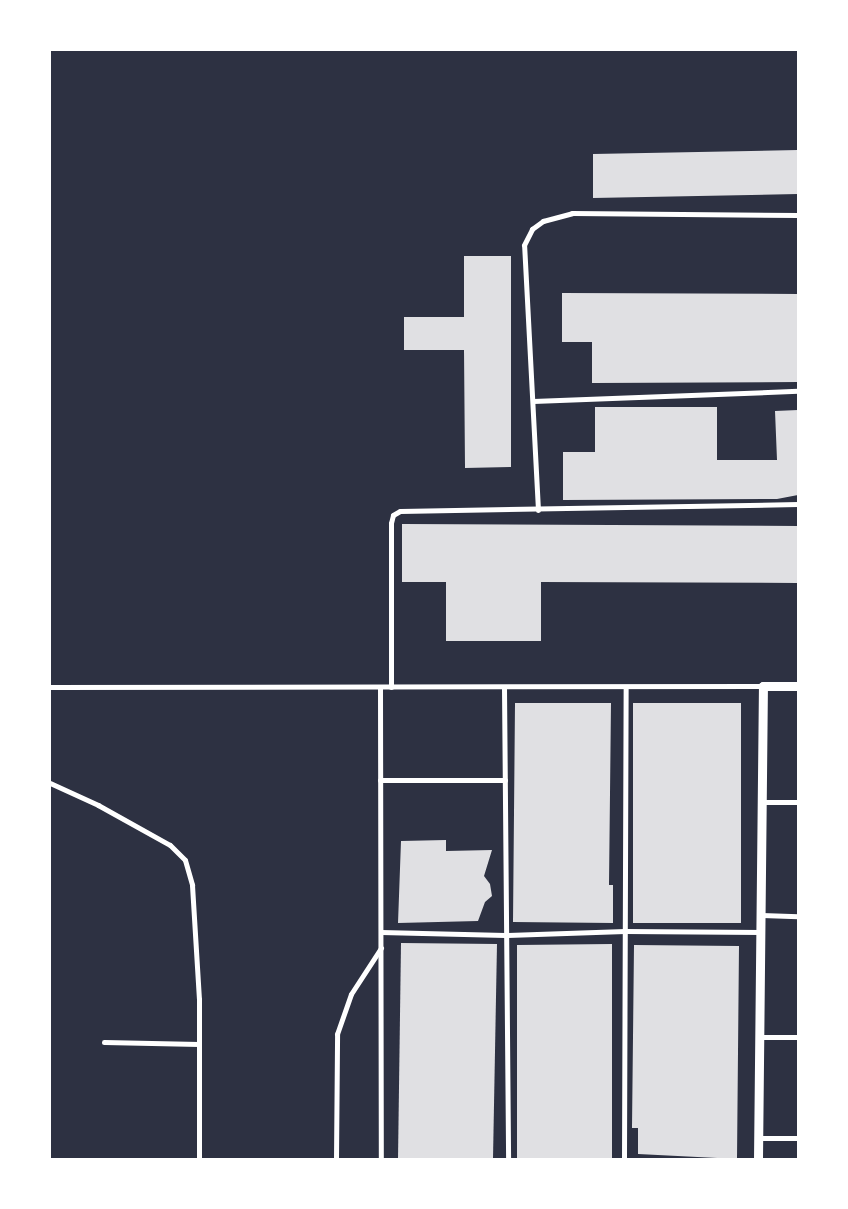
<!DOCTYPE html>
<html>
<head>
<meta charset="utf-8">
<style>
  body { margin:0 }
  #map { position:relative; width:848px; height:1209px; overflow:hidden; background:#2d3142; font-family:Merriweather,serif }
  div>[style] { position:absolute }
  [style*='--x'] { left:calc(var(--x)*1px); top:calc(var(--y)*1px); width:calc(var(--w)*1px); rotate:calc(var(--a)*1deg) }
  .building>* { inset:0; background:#e0e0e3 }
  .minor>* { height:5px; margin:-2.5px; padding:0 2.5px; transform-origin:2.5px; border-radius:2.5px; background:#fff }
  .tertiary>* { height:9px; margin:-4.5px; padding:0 4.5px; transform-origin:4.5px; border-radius:4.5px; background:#fff }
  span { translate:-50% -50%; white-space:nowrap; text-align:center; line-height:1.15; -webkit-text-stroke:4.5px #fff; paint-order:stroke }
  .frame { position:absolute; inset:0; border:51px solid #fff; pointer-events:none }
</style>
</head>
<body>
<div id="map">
  <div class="building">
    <div style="clip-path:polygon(798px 150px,798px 194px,593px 198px,593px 154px)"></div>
    <div style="clip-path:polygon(464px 256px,511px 256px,511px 467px,465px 468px,464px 350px,404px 350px,404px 317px,464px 317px)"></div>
    <div style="clip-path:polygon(562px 293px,798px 294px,798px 382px,592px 383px,592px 342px,562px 342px)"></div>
    <div style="clip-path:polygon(595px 407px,717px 407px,717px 460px,777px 460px,775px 411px,798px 410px,798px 495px,777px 499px,563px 500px,563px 452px,595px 452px)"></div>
    <div style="clip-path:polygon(402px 524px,798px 526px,798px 583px,541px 582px,541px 641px,446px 641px,446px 582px,402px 582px)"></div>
    <div style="clip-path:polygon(515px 703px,611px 703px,609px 885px,613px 885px,613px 923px,513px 922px)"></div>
    <div style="clip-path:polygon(633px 703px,741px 703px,741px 923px,633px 923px)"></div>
    <div style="clip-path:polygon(446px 840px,446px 851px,492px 850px,484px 876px,490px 884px,492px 896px,485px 902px,478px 921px,398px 923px,401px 841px)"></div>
    <div style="clip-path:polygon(401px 943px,497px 944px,493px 1159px,398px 1159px)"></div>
    <div style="clip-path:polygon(612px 944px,612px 1159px,517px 1159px,517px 945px)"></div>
    <div style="clip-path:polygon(634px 945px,739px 946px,737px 1159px,638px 1154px,638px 1128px,632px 1128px)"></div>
  </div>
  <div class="minor">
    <div style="--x:533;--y:401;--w:265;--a:-2.2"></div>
    <div style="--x:538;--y:510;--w:265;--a:-93"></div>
    <div style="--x:524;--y:245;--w:18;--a:-63"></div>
    <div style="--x:532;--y:229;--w:14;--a:-36"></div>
    <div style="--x:543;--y:221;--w:30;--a:-15"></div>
    <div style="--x:572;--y:213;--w:226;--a:0.5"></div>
    <div style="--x:50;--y:687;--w:713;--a:-0.08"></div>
    <div style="--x:380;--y:687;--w:472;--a:89.9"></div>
    <div style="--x:391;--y:687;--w:164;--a:-90"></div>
    <div style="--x:391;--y:523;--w:8;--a:-76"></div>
    <div style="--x:393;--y:515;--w:8;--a:-30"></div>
    <div style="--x:400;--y:511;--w:398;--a:-1"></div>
    <div style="--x:504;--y:688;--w:471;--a:89.5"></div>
    <div style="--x:380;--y:780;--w:125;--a:0"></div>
    <div style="--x:50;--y:783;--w:53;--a:24.6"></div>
    <div style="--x:98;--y:805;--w:82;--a:29.1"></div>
    <div style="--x:170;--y:845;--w:21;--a:45"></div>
    <div style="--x:185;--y:860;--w:26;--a:74"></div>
    <div style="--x:192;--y:885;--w:114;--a:86.5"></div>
    <div style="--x:199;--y:999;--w:160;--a:90"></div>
    <div style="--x:762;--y:802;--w:36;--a:0"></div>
    <div style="--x:761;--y:915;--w:37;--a:2"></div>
    <div style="--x:381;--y:932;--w:124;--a:1.4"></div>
    <div style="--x:505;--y:935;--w:120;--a:-1.9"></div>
    <div style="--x:625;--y:931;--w:136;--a:0.4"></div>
    <div style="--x:759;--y:1037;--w:39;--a:0"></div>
    <div style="--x:104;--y:1042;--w:95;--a:1.2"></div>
    <div style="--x:759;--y:1138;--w:39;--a:0"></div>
    <div style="--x:336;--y:1159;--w:125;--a:-89.5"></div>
    <div style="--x:337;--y:1034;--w:42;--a:-70.7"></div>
    <div style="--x:351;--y:994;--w:55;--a:-56.9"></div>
    <div style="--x:624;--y:1159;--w:472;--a:-89.8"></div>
  </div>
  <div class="tertiary">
    <div style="--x:758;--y:1159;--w:473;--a:-89.4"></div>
    <div style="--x:763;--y:686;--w:35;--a:0"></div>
  </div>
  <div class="frame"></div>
</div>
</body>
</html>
